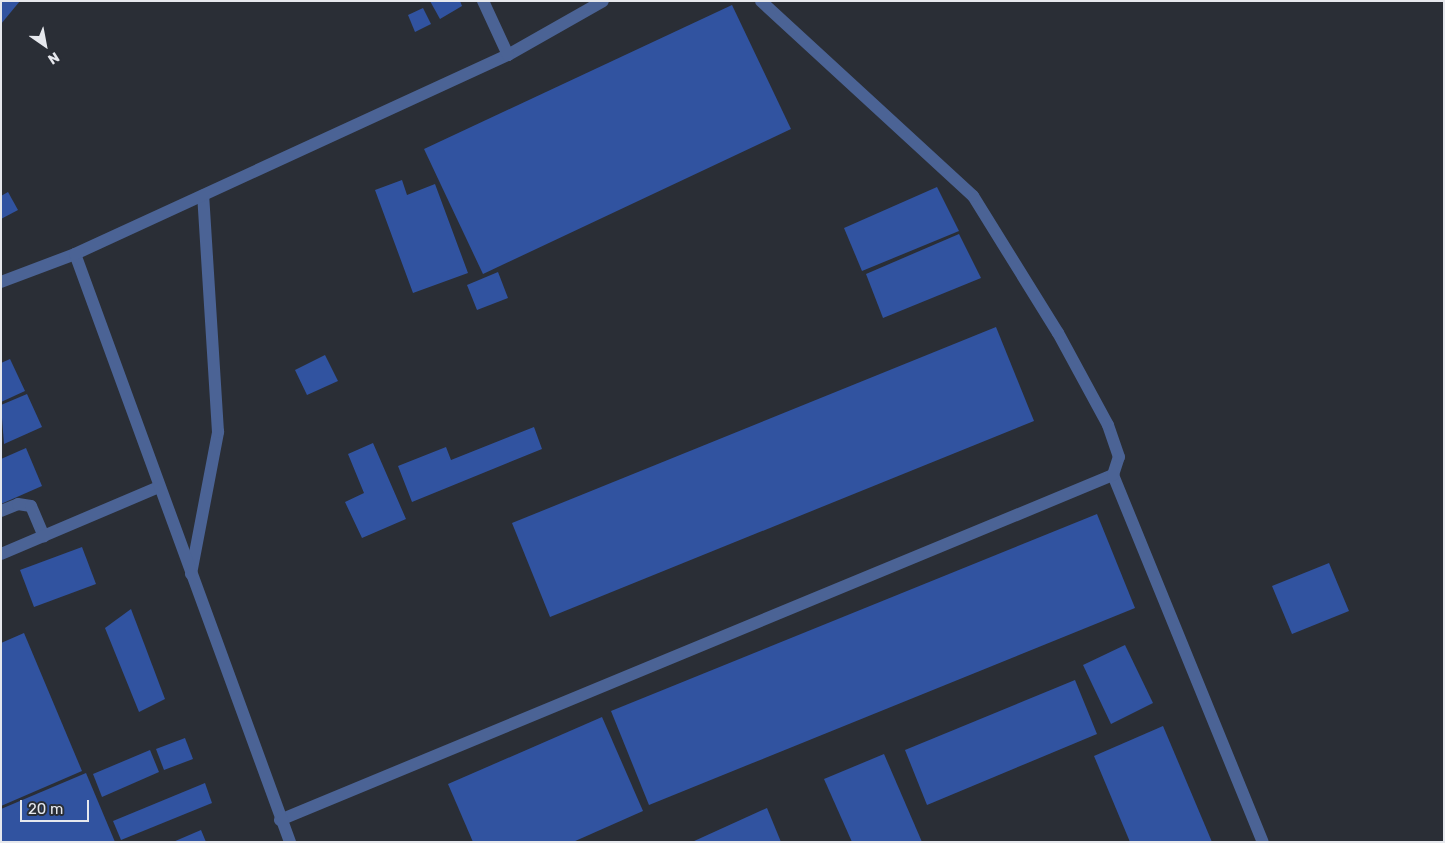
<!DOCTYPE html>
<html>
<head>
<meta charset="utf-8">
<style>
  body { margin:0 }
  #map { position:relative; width:1445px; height:843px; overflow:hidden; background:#2a2e36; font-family:Rubik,sans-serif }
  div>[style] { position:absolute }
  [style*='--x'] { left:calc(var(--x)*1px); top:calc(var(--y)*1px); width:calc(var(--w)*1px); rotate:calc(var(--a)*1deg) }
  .building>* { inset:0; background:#3153a0 }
  .minor>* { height:12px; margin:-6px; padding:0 6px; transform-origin:6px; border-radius:6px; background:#4b6395 }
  span { translate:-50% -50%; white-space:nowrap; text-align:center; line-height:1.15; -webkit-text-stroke:5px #2a2e36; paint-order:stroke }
  .frame { position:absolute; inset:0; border:2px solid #e6e8ed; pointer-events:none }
  .north { position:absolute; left:20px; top:20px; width:50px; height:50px; -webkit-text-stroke:4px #2a2e36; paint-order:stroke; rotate:147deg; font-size:14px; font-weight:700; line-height:20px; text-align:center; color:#e6e8ed }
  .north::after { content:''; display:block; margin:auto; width:18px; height:22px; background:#e6e8ed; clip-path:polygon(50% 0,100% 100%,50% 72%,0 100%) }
  .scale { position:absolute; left:20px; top:800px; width:69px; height:22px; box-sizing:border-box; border:2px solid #e6e8ed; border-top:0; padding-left:6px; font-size:15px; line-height:18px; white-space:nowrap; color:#e6e8ed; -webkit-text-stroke:4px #2a2e36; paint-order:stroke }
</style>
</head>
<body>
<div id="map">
  <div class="building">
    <div style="clip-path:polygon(1px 1px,20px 1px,1px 24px)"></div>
    <div style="clip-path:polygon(430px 1px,460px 1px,462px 6px,440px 19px)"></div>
    <div style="clip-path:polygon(732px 5px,791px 129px,483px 274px,424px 149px)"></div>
    <div style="clip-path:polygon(423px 8px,431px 24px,415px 32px,408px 15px)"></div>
    <div style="clip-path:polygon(402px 180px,407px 195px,435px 184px,468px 273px,413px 293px,375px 190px)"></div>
    <div style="clip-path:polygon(937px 187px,959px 231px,862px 271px,844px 228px)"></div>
    <div style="clip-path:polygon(8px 192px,18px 210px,1px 219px,1px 196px)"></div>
    <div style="clip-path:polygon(959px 234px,981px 278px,883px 318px,866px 274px)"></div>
    <div style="clip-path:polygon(498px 272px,508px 298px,477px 310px,467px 285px)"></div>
    <div style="clip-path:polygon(996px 327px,1034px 421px,550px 617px,512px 523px)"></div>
    <div style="clip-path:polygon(325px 355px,338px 381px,307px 395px,295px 370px)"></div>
    <div style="clip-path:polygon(10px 359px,25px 391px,1px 402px,1px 363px)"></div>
    <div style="clip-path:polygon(27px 394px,42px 427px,4px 444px,1px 405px)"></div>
    <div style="clip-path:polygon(534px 427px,542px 449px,412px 502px,398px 466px,446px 447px,451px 460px)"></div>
    <div style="clip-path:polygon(373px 443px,406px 519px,362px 538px,345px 502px,364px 493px,348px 454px)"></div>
    <div style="clip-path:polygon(26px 448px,42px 486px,1px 504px,1px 459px)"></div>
    <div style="clip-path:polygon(1097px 514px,1135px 608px,649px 805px,611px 711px)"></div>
    <div style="clip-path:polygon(82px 547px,96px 584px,34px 607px,20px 570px)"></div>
    <div style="clip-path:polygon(1329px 563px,1349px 611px,1292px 634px,1272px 586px)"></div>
    <div style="clip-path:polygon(131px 609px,165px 699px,139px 712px,105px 628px)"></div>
    <div style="clip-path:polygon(24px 633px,82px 771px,1px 806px,1px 643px)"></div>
    <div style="clip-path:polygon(1125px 645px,1153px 703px,1111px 724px,1083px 665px)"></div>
    <div style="clip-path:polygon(1075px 680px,1097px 734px,927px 805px,905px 750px)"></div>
    <div style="clip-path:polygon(602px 717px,643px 811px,573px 842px,473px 842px,448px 784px)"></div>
    <div style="clip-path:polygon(1163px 726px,1212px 842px,1130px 842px,1094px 756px)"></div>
    <div style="clip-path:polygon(185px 738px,193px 759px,164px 770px,156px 749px)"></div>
    <div style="clip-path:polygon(150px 750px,159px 772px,102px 797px,93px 774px)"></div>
    <div style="clip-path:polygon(884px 754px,922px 842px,852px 842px,824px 779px)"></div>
    <div style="clip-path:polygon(86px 773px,115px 842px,1px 842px,1px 809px)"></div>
    <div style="clip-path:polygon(205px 783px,212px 803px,121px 840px,113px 821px)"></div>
    <div style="clip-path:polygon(767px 808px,781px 842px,692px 842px)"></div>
    <div style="clip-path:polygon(201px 830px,206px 842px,173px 842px)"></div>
  </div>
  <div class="minor">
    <div style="--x:508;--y:55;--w:109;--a:-29.6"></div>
    <div style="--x:1;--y:282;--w:79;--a:-20.7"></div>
    <div style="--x:1113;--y:475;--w:396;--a:67.8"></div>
    <div style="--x:1;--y:511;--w:18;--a:-22"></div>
    <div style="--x:18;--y:504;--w:13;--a:9"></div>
    <div style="--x:31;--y:506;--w:33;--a:67"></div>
    <div style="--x:1;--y:554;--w:172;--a:-23"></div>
    <div style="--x:191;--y:574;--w:145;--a:-79.2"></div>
    <div style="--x:218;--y:432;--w:237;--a:-93.6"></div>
    <div style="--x:280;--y:820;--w:902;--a:-22.5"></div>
    <div style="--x:1113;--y:475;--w:19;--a:-72"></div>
    <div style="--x:1119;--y:457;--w:34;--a:-109"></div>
    <div style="--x:1108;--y:425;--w:105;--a:-118.5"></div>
    <div style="--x:1058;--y:333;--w:161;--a:-121.8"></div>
    <div style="--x:973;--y:196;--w:288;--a:-137.4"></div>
    <div style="--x:290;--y:842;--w:626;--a:-110.08"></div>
    <div style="--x:75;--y:254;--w:477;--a:-24.7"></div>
    <div style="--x:508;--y:55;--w:60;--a:-114.8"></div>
  </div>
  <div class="frame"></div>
  <div class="north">N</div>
  <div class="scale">20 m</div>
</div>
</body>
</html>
